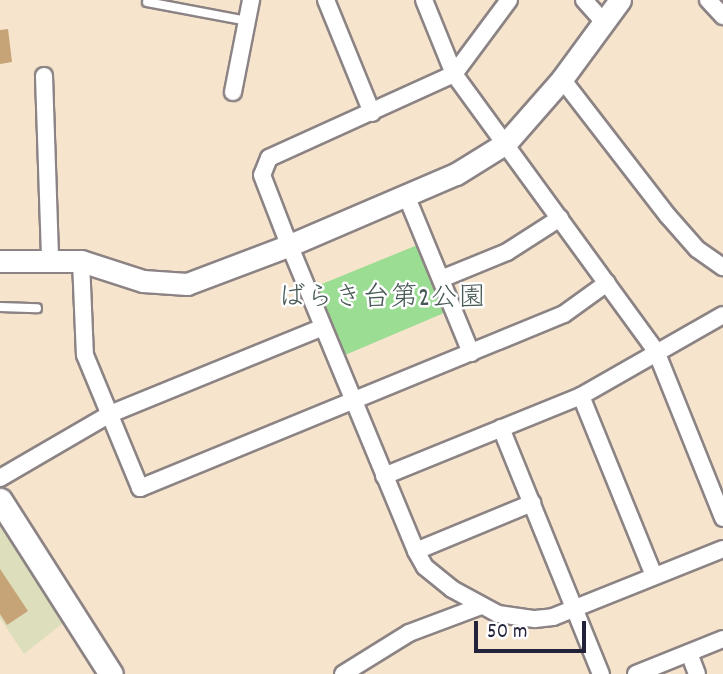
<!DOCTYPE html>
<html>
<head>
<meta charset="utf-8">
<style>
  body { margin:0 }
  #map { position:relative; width:723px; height:674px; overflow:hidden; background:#f6e4cd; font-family:Dekko,"Klee One",sans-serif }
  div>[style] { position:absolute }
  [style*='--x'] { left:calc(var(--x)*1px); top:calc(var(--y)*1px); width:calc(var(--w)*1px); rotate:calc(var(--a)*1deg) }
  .built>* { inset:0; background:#dddebc }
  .green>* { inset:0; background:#9cdd94 }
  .building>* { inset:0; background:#c7a477 }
  .roads { filter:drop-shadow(2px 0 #8c8384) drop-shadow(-2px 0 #8c8384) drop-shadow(0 2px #8c8384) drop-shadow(0 -2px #8c8384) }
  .service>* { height:8px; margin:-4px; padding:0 4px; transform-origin:4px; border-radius:4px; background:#fff }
  .minor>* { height:16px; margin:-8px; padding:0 8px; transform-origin:8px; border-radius:8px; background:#fff }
  .tertiary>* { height:21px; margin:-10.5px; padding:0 10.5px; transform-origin:10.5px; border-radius:10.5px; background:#fff }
  .secondary>* { height:23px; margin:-11.5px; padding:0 11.5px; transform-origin:11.5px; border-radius:11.5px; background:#fff }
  span { translate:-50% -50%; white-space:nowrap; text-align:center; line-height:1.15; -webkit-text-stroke:5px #fff; paint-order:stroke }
  .park-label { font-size:28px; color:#475a56 }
  .scale { position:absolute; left:474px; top:621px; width:112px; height:32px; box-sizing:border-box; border:4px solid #22223b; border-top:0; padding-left:9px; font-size:21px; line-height:24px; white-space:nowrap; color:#22223b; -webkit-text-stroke:5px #fff; paint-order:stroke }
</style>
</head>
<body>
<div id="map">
  <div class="built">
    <div style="clip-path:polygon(0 517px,68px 619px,24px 654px,0 618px)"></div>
  </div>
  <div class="green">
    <div style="clip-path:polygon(415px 246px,419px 247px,444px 313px,345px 355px,317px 286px)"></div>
  </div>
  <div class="building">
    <div style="clip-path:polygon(8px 29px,12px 62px,0 64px,0 30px)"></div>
    <div style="clip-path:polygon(0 569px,28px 611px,7px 625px,0 614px)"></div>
  </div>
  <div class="roads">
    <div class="service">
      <div style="--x:147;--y:2;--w:103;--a:10.7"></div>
      <div style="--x:0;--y:307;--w:37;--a:2"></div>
    </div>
    <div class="minor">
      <div style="--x:326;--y:0;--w:122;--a:67.8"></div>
      <div style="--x:424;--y:0;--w:80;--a:67.9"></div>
      <div style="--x:454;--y:74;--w:343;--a:53.9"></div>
      <div style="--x:656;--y:351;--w:180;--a:68.1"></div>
      <div style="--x:509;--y:0;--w:92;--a:126.6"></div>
      <div style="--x:454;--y:74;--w:203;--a:155.6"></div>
      <div style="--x:269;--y:158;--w:18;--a:112"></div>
      <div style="--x:262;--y:175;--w:66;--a:68.8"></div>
      <div style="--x:286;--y:237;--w:340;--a:67.5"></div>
      <div style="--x:416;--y:551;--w:18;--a:61"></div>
      <div style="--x:425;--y:567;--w:35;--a:39"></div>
      <div style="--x:452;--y:589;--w:52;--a:28.5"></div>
      <div style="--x:498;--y:614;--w:37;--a:8"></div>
      <div style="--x:535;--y:619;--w:18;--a:-6"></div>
      <div style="--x:553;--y:617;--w:183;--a:-21.8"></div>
      <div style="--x:584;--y:0;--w:30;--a:48"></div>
      <div style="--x:708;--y:0;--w:22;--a:47"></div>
      <div style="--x:44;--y:76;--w:184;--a:88.1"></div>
      <div style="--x:562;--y:79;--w:173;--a:52.3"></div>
      <div style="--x:668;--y:216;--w:44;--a:48.7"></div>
      <div style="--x:697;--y:249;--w:32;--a:35"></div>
      <div style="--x:233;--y:92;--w:94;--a:-78.9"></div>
      <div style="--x:406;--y:195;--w:171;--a:67.6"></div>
      <div style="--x:81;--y:261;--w:94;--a:87.6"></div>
      <div style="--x:85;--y:355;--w:144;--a:67.5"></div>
      <div style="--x:140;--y:488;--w:458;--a:-22.3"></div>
      <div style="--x:564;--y:314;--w:53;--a:-35.8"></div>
      <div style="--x:441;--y:279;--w:71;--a:-22.2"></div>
      <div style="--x:507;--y:252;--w:63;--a:-32.7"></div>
      <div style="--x:581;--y:396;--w:194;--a:67.9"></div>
      <div style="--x:501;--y:428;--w:266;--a:67.9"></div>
      <div style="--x:384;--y:476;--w:213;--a:-22.1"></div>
      <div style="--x:581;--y:396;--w:163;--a:-29.7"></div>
      <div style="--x:0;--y:478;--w:127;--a:-30.2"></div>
      <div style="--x:110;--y:414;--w:230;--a:-22.2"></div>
      <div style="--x:416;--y:551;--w:126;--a:-22.5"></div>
      <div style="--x:689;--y:653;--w:22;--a:69"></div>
      <div style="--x:343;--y:674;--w:78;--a:-31.8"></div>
      <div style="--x:409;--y:633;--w:77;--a:-20.6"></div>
      <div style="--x:636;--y:674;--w:94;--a:-21.9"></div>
    </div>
    <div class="tertiary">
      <div style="--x:0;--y:261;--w:81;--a:0"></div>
      <div style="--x:81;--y:261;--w:65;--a:17.9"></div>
      <div style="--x:143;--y:281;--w:44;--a:3.9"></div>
      <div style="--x:187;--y:284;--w:110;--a:-20.7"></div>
      <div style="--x:290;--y:245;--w:181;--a:-23.2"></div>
      <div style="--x:456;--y:174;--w:59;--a:-31.8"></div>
      <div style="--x:506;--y:143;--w:85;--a:-48.8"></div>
      <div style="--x:562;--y:79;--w:98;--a:-53.7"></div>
    </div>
    <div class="secondary">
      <div style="--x:0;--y:500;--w:206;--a:57.5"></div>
    </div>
  </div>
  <div class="park-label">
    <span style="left:382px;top:300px">ばらき台第2公園</span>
  </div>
  <div class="scale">50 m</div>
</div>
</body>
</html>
